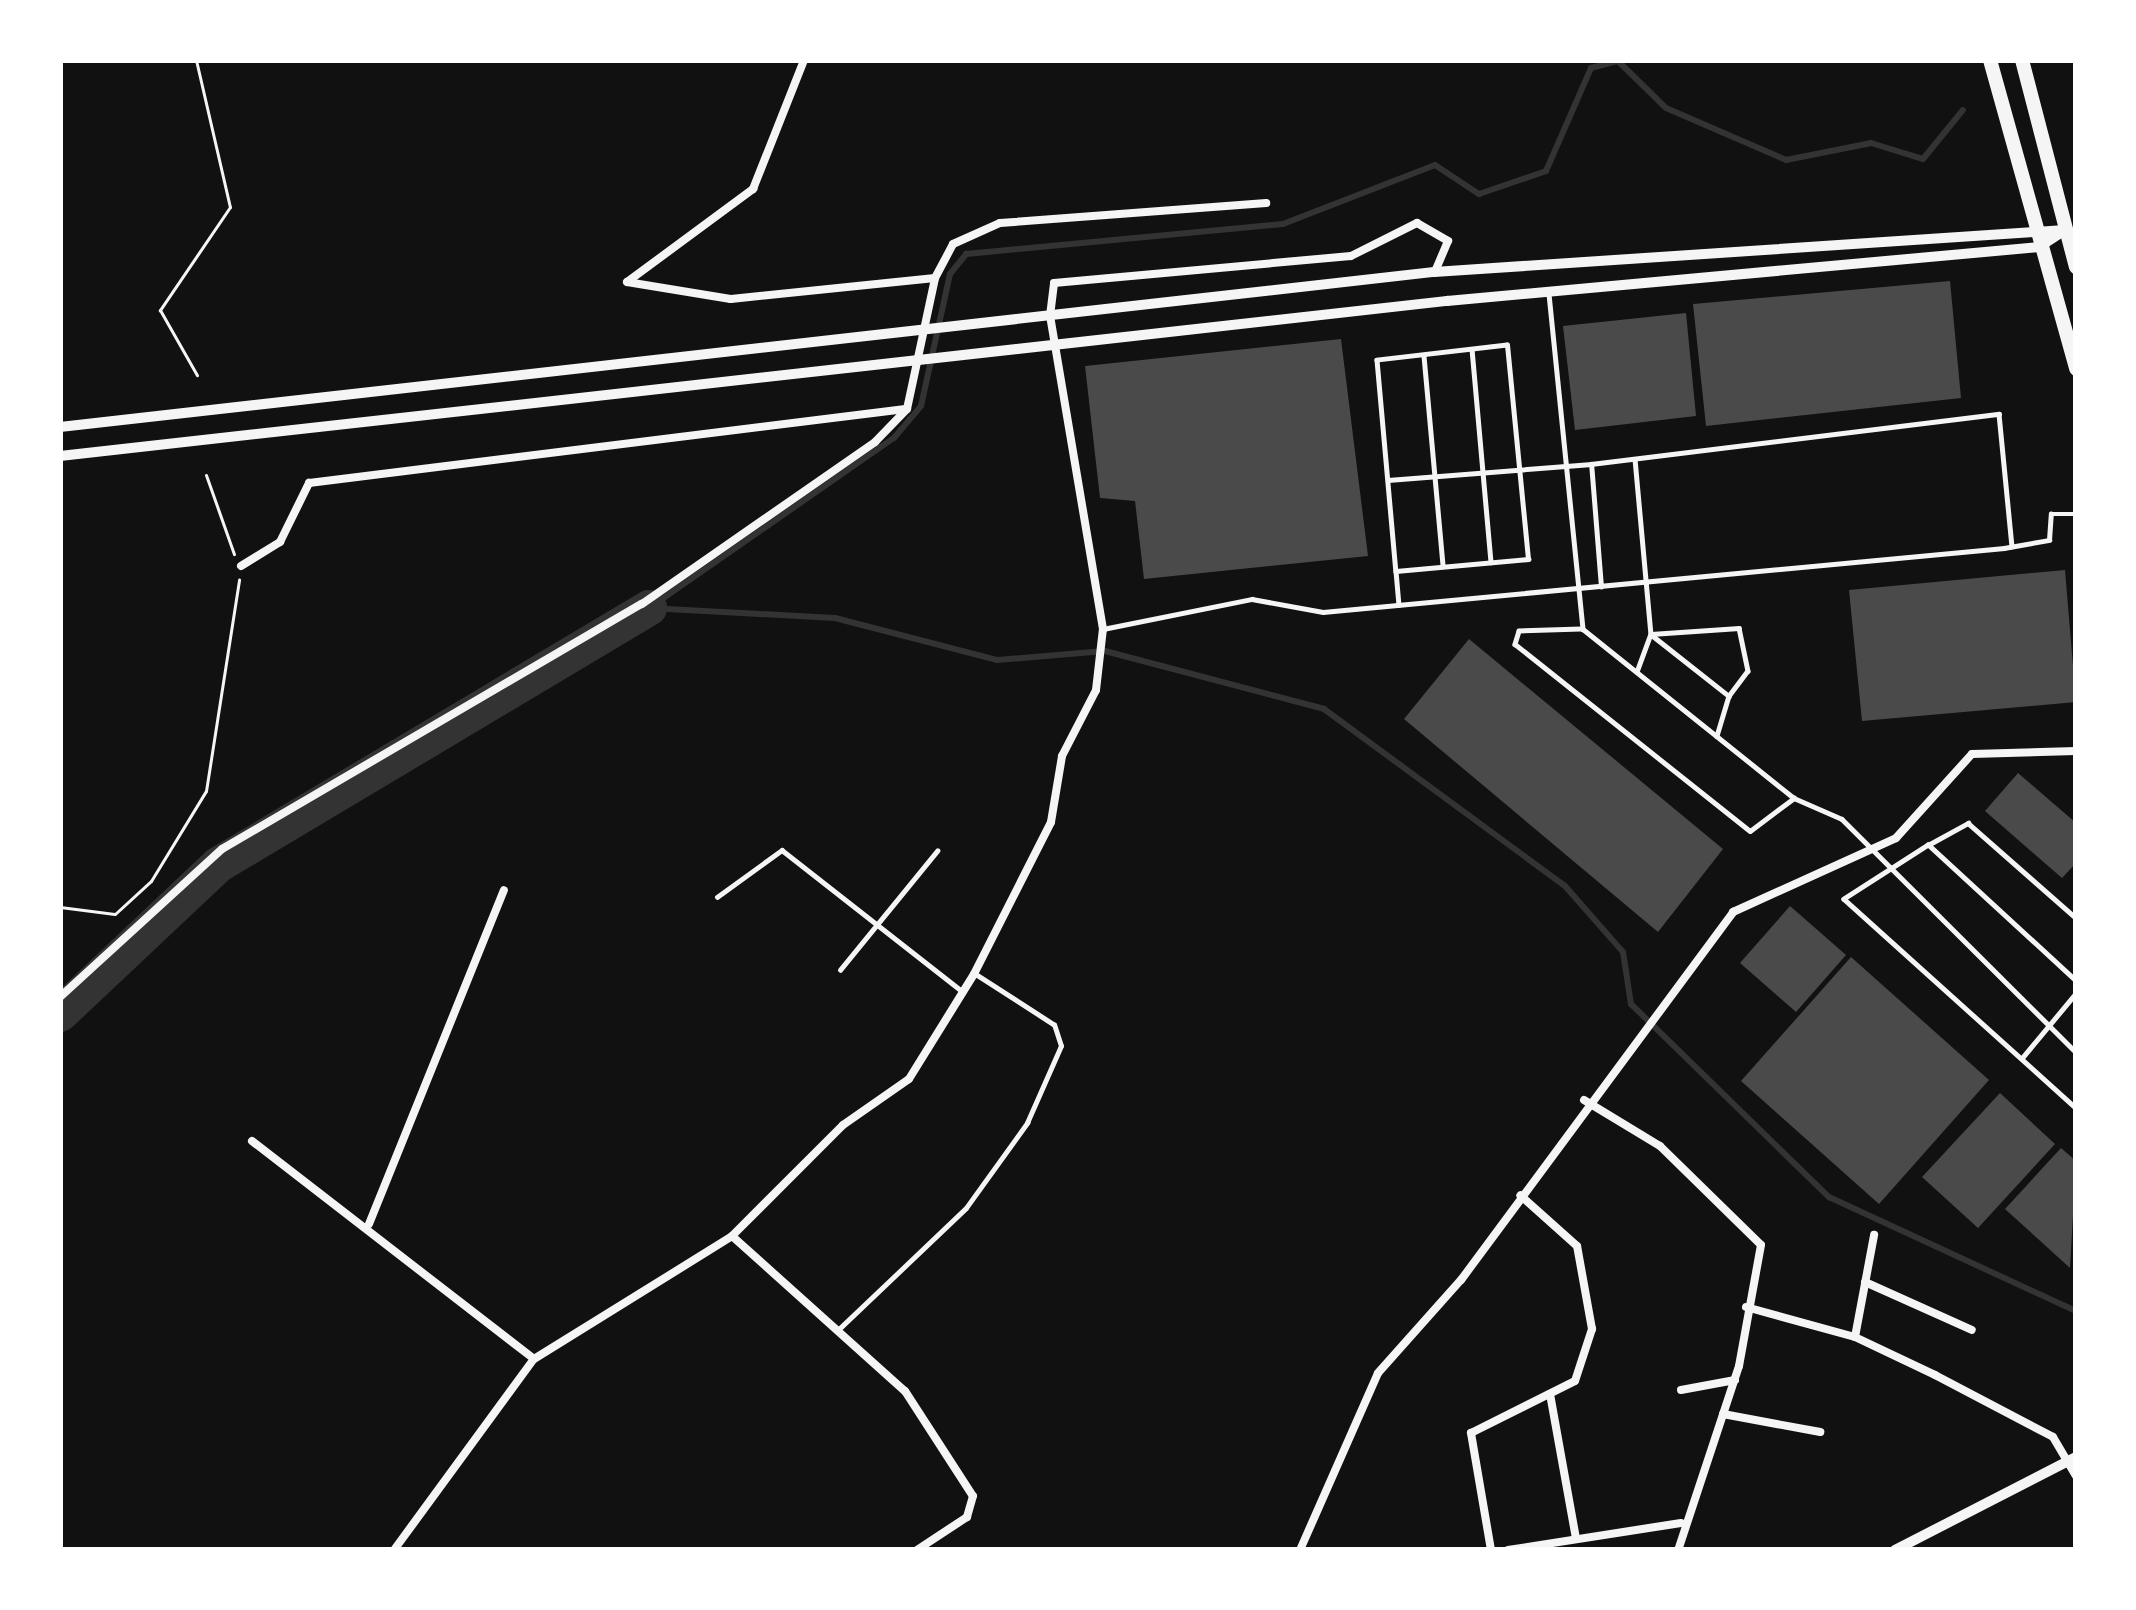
<!DOCTYPE html>
<html>
<head>
<meta charset="utf-8">
<style>
  body { margin:0 }
  #map { position:relative; width:2136px; height:1610px; overflow:hidden; background:#111; font-family:"Alegreya Sans",sans-serif }
  div>[style] { position:absolute }
  [style*='--x'] { left:calc(var(--x)*1px); top:calc(var(--y)*1px); width:calc(var(--w)*1px); rotate:calc(var(--a)*1deg) }
  .stream>* { height:6px; margin:-3px; padding:0 3px; transform-origin:3px; border-radius:3px; background:#333 }
  .river>* { height:36px; margin:-18px; padding:0 18px; transform-origin:18px; border-radius:18px; background:#333 }
  .building>* { inset:0; background:#4a4a4a }
  .path>* { height:3px; margin:-1.5px; padding:0 1.5px; transform-origin:1.5px; border-radius:1.5px; background:#f5f5f5 }
  .service>* { height:4.5px; margin:-2.25px; padding:0 2.25px; transform-origin:2.25px; border-radius:2.25px; background:#f5f5f5 }
  .minor>* { height:8px; margin:-4px; padding:0 4px; transform-origin:4px; border-radius:4px; background:#f5f5f5 }
  .tertiary>* { height:10px; margin:-5px; padding:0 5px; transform-origin:5px; border-radius:5px; background:#f5f5f5 }
  .secondary>* { height:10px; margin:-5px; padding:0 5px; transform-origin:5px; border-radius:5px; background:#f5f5f5 }
  .trunk>* { height:14px; margin:-7px; padding:0 7px; transform-origin:7px; border-radius:7px; background:#f5f5f5 }
  span { translate:-50% -50%; white-space:nowrap; text-align:center; line-height:1.15; -webkit-text-stroke:9px #fff; paint-order:stroke }
  .frame { position:absolute; inset:0; border:63px solid #fff; pointer-events:none }
</style>
</head>
<body>
<div id="map">
  <div class="stream">
    <div style="--x:652;--y:606;--w:295;--a:-34.8"></div>
    <div style="--x:894;--y:438;--w:42;--a:-49.8"></div>
    <div style="--x:921;--y:406;--w:135;--a:-77.6"></div>
    <div style="--x:950;--y:274;--w:26;--a:-51"></div>
    <div style="--x:966;--y:254;--w:318;--a:-5.4"></div>
    <div style="--x:1283;--y:224;--w:163;--a:-21.2"></div>
    <div style="--x:1435;--y:165;--w:53;--a:33.4"></div>
    <div style="--x:1479;--y:194;--w:71;--a:-18.9"></div>
    <div style="--x:1546;--y:171;--w:112;--a:-66.4"></div>
    <div style="--x:1591;--y:68;--w:28;--a:-15"></div>
    <div style="--x:1618;--y:61;--w:67;--a:44.4"></div>
    <div style="--x:1666;--y:108;--w:131;--a:23.4"></div>
    <div style="--x:1786;--y:160;--w:87;--a:-11.3"></div>
    <div style="--x:1871;--y:143;--w:54;--a:17.1"></div>
    <div style="--x:1923;--y:159;--w:63;--a:-50.8"></div>
    <div style="--x:649;--y:608;--w:186;--a:3.1"></div>
    <div style="--x:835;--y:618;--w:167;--a:14.5"></div>
    <div style="--x:997;--y:660;--w:108;--a:-4.8"></div>
    <div style="--x:1105;--y:651;--w:227;--a:14.8"></div>
    <div style="--x:1324;--y:709;--w:299;--a:36.3"></div>
    <div style="--x:1565;--y:886;--w:88;--a:48.7"></div>
    <div style="--x:1623;--y:952;--w:53;--a:81.3"></div>
    <div style="--x:1631;--y:1004;--w:277;--a:44.3"></div>
    <div style="--x:1829;--y:1197;--w:272;--a:24.8"></div>
  </div>
  <div class="river">
    <div style="--x:60;--y:1014;--w:217;--a:-43.3"></div>
    <div style="--x:218;--y:865;--w:502;--a:-30.81"></div>
  </div>
  <div class="building">
    <div style="clip-path:polygon(1950px 281px,1961px 398px,1706px 426px,1693px 304px)"></div>
    <div style="clip-path:polygon(1686px 313px,1696px 416px,1575px 430px,1563px 326px)"></div>
    <div style="clip-path:polygon(1341px 339px,1368px 556px,1144px 579px,1135px 501px,1100px 498px,1085px 366px)"></div>
    <div style="clip-path:polygon(2065px 570px,2076px 702px,1862px 721px,1849px 590px)"></div>
    <div style="clip-path:polygon(1469px 639px,1723px 849px,1658px 932px,1404px 719px)"></div>
    <div style="clip-path:polygon(2018px 773px,2076px 823px,2076px 863px,2062px 878px,1985px 811px)"></div>
    <div style="clip-path:polygon(1790px 906px,1846px 955px,1796px 1012px,1740px 963px)"></div>
    <div style="clip-path:polygon(1851px 957px,1989px 1080px,1879px 1204px,1741px 1081px)"></div>
    <div style="clip-path:polygon(2000px 1093px,2055px 1144px,1978px 1228px,1922px 1177px)"></div>
    <div style="clip-path:polygon(2061px 1148px,2076px 1161px,2070px 1268px,2005px 1209px)"></div>
  </div>
  <div class="path">
    <div style="--x:196;--y:60;--w:151;--a:77"></div>
    <div style="--x:230;--y:207;--w:125;--a:124.2"></div>
    <div style="--x:160;--y:310;--w:75;--a:60.4"></div>
    <div style="--x:206;--y:475;--w:84;--a:70.5"></div>
    <div style="--x:60;--y:907;--w:55;--a:7.3"></div>
    <div style="--x:115;--y:914;--w:49;--a:-42.5"></div>
    <div style="--x:151;--y:881;--w:105;--a:-58.6"></div>
    <div style="--x:206;--y:791;--w:214;--a:-81.1"></div>
  </div>
  <div class="service">
    <div style="--x:1549;--y:294;--w:337;--a:84.2"></div>
    <div style="--x:1583;--y:629;--w:270;--a:38.7"></div>
    <div style="--x:1794;--y:798;--w:52;--a:23.6"></div>
    <div style="--x:1842;--y:819;--w:330;--a:44.9"></div>
    <div style="--x:1472;--y:349;--w:214;--a:84.9"></div>
    <div style="--x:1424;--y:356;--w:211;--a:84.8"></div>
    <div style="--x:1635;--y:459;--w:176;--a:84.8"></div>
    <div style="--x:1651;--y:634;--w:40;--a:110.2"></div>
    <div style="--x:1388;--y:480;--w:204;--a:-4.5"></div>
    <div style="--x:1396;--y:571;--w:133;--a:-5.2"></div>
    <div style="--x:1528;--y:559;--w:215;--a:-95.6"></div>
    <div style="--x:1507;--y:345;--w:131;--a:173.4"></div>
    <div style="--x:1377;--y:360;--w:212;--a:84.9"></div>
    <div style="--x:1396;--y:571;--w:34;--a:85"></div>
    <div style="--x:1601;--y:587;--w:123;--a:-94.6"></div>
    <div style="--x:1591;--y:464;--w:411;--a:-7"></div>
    <div style="--x:1999;--y:414;--w:133;--a:84.4"></div>
    <div style="--x:1103;--y:629;--w:152;--a:-11.4"></div>
    <div style="--x:1252;--y:599;--w:72;--a:10.4"></div>
    <div style="--x:1323;--y:612;--w:684;--a:-5.37"></div>
    <div style="--x:2004;--y:548;--w:46;--a:-10.1"></div>
    <div style="--x:2049;--y:540;--w:26;--a:-86"></div>
    <div style="--x:2051;--y:514;--w:25;--a:0"></div>
    <div style="--x:1581;--y:629;--w:62;--a:178.2"></div>
    <div style="--x:1519;--y:631;--w:14;--a:107"></div>
    <div style="--x:1515;--y:644;--w:300;--a:38.5"></div>
    <div style="--x:1750;--y:831;--w:55;--a:-36.9"></div>
    <div style="--x:1651;--y:634;--w:88;--a:-3.9"></div>
    <div style="--x:1739;--y:628;--w:44;--a:78.2"></div>
    <div style="--x:1748;--y:671;--w:31;--a:127"></div>
    <div style="--x:1653;--y:636;--w:97;--a:38.3"></div>
    <div style="--x:1729;--y:696;--w:42;--a:106.7"></div>
    <div style="--x:1928;--y:845;--w:46;--a:-28.8"></div>
    <div style="--x:1968;--y:823;--w:144;--a:41.3"></div>
    <div style="--x:717;--y:897;--w:80;--a:-35.9"></div>
    <div style="--x:782;--y:850;--w:229;--a:38.1"></div>
    <div style="--x:840;--y:970;--w:154;--a:-50.8"></div>
    <div style="--x:2076;--y:981;--w:201;--a:-137.4"></div>
    <div style="--x:1928;--y:845;--w:100;--a:147.3"></div>
    <div style="--x:1844;--y:899;--w:312;--a:42"></div>
    <div style="--x:2022;--y:1058;--w:85;--a:-50.3"></div>
    <div style="--x:839;--y:1329;--w:175;--a:-43.6"></div>
    <div style="--x:966;--y:1208;--w:105;--a:-54.3"></div>
    <div style="--x:1027;--y:1123;--w:84;--a:-66.2"></div>
    <div style="--x:1061;--y:1046;--w:22;--a:-108"></div>
    <div style="--x:1054;--y:1025;--w:94;--a:-147.2"></div>
  </div>
  <div class="minor">
    <div style="--x:627;--y:282;--w:105;--a:9.3"></div>
    <div style="--x:731;--y:299;--w:205;--a:-5.9"></div>
    <div style="--x:627;--y:282;--w:157;--a:-36.4"></div>
    <div style="--x:753;--y:189;--w:139;--a:-68.4"></div>
    <div style="--x:241;--y:566;--w:46;--a:-31.6"></div>
    <div style="--x:280;--y:542;--w:66;--a:-63.8"></div>
    <div style="--x:309;--y:483;--w:601;--a:-7.08"></div>
    <div style="--x:60;--y:997;--w:219;--a:-42.4"></div>
    <div style="--x:222;--y:849;--w:486;--a:-30.3"></div>
    <div style="--x:642;--y:604;--w:284;--a:-34.8"></div>
    <div style="--x:875;--y:442;--w:46;--a:-45.9"></div>
    <div style="--x:907;--y:409;--w:134;--a:-77.9"></div>
    <div style="--x:935;--y:278;--w:38;--a:-62"></div>
    <div style="--x:953;--y:244;--w:51;--a:-24.1"></div>
    <div style="--x:1000;--y:223;--w:267;--a:-4.3"></div>
    <div style="--x:1584;--y:1100;--w:89;--a:31.2"></div>
    <div style="--x:1660;--y:1146;--w:141;--a:44.4"></div>
    <div style="--x:1761;--y:1245;--w:123;--a:100.3"></div>
    <div style="--x:1739;--y:1366;--w:194;--a:108.3"></div>
    <div style="--x:252;--y:1141;--w:356;--a:37.7"></div>
    <div style="--x:369;--y:1224;--w:360;--a:-68"></div>
    <div style="--x:732;--y:1236;--w:232;--a:41.9"></div>
    <div style="--x:905;--y:1391;--w:125;--a:57.1"></div>
    <div style="--x:973;--y:1496;--w:22;--a:106"></div>
    <div style="--x:967;--y:1517;--w:60;--a:146.6"></div>
    <div style="--x:1865;--y:1282;--w:117;--a:24.2"></div>
    <div style="--x:1746;--y:1307;--w:113;--a:15.4"></div>
    <div style="--x:1855;--y:1337;--w:89;--a:25.4"></div>
    <div style="--x:1935;--y:1375;--w:133;--a:27.7"></div>
    <div style="--x:2053;--y:1437;--w:45;--a:59.5"></div>
    <div style="--x:1855;--y:1337;--w:104;--a:-79.4"></div>
    <div style="--x:1681;--y:1390;--w:55;--a:-10.5"></div>
    <div style="--x:1550;--y:1394;--w:147;--a:79.8"></div>
    <div style="--x:1723;--y:1414;--w:99;--a:10.5"></div>
    <div style="--x:394;--y:1550;--w:237;--a:-53.8"></div>
    <div style="--x:534;--y:1359;--w:233;--a:-31.8"></div>
    <div style="--x:732;--y:1236;--w:157;--a:-45"></div>
    <div style="--x:843;--y:1125;--w:80;--a:-34.9"></div>
    <div style="--x:909;--y:1079;--w:123;--a:-58.2"></div>
    <div style="--x:974;--y:974;--w:170;--a:-63.1"></div>
    <div style="--x:1051;--y:822;--w:67;--a:-80.5"></div>
    <div style="--x:1062;--y:756;--w:74;--a:-62.7"></div>
    <div style="--x:1096;--y:690;--w:61;--a:-83.5"></div>
    <div style="--x:1103;--y:629;--w:317;--a:-99.6"></div>
    <div style="--x:1050;--y:316;--w:33;--a:-83"></div>
    <div style="--x:1054;--y:283;--w:298;--a:-5.2"></div>
    <div style="--x:1351;--y:256;--w:74;--a:-26.6"></div>
    <div style="--x:1417;--y:223;--w:36;--a:30"></div>
    <div style="--x:1448;--y:241;--w:34;--a:113"></div>
    <div style="--x:1300;--y:1550;--w:193;--a:-66.2"></div>
    <div style="--x:1378;--y:1373;--w:125;--a:-48.3"></div>
    <div style="--x:1461;--y:1280;--w:458;--a:-53.5"></div>
    <div style="--x:1733;--y:912;--w:179;--a:-24.4"></div>
    <div style="--x:1896;--y:838;--w:113;--a:-47.9"></div>
    <div style="--x:1972;--y:754;--w:104;--a:-1.7"></div>
    <div style="--x:1491;--y:1550;--w:119;--a:-99.7"></div>
    <div style="--x:1471;--y:1433;--w:116;--a:-26.6"></div>
    <div style="--x:1575;--y:1381;--w:55;--a:-71.9"></div>
    <div style="--x:1592;--y:1329;--w:84;--a:-100.2"></div>
    <div style="--x:1577;--y:1246;--w:76;--a:-138.2"></div>
    <div style="--x:1508;--y:1550;--w:175;--a:-8.9"></div>
  </div>
  <div class="tertiary">
    <div style="--x:60;--y:427;--w:1383;--a:-6.44"></div>
    <div style="--x:1434;--y:272;--w:632;--a:-3.81"></div>
    <div style="--x:60;--y:456;--w:1396;--a:-6.38"></div>
    <div style="--x:1447;--y:301;--w:594;--a:-5.21"></div>
    <div style="--x:2039;--y:247;--w:31;--a:-33"></div>
  </div>
  <div class="secondary">
    <div style="--x:1895;--y:1550;--w:203;--a:-27.2"></div>
  </div>
  <div class="trunk">
    <div style="--x:1990;--y:60;--w:321;--a:74.4"></div>
    <div style="--x:2022;--y:60;--w:214;--a:75.4"></div>
  </div>
  <div class="frame"></div>
</div>
</body>
</html>
